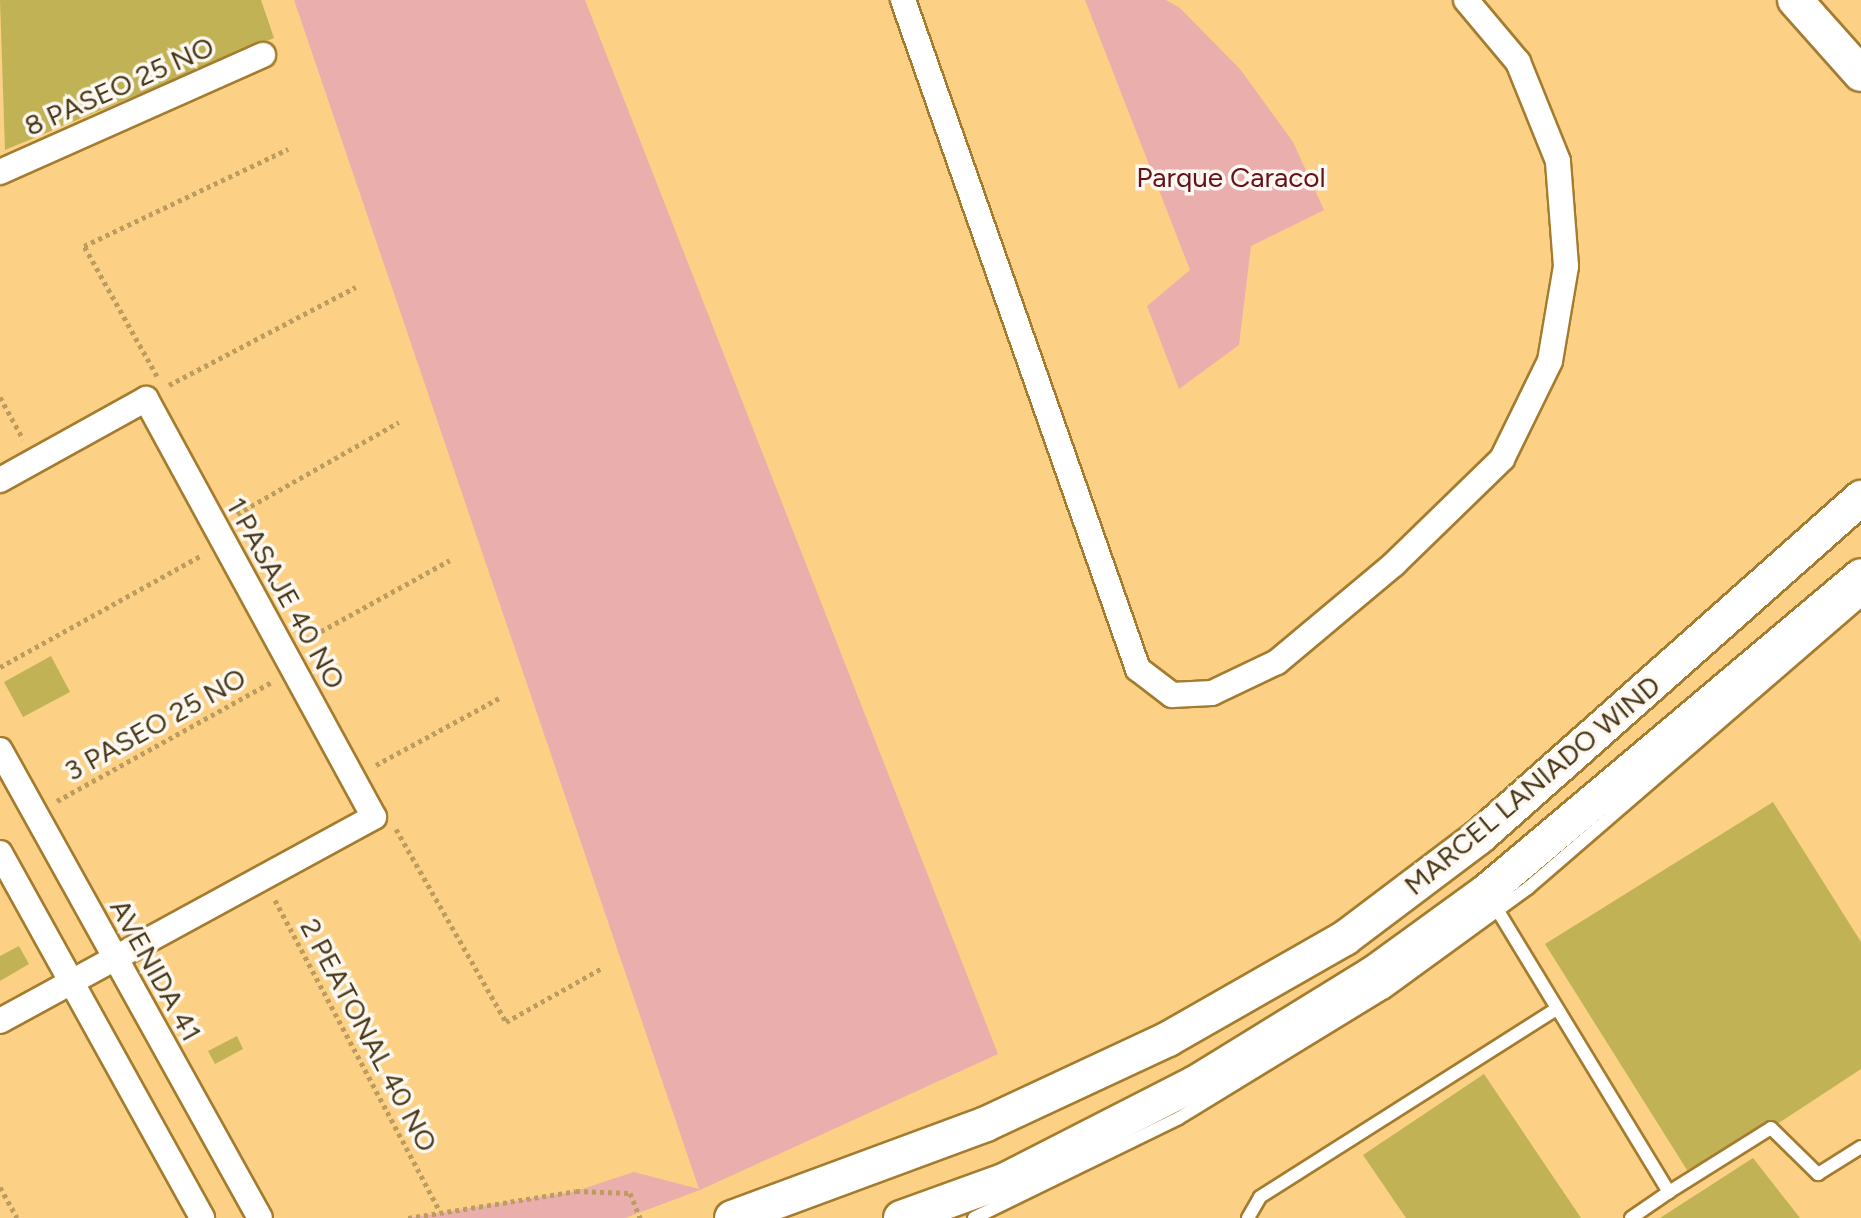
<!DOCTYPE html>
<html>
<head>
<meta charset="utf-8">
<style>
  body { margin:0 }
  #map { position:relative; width:1861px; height:1218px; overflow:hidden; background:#fcd185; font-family:Figtree,sans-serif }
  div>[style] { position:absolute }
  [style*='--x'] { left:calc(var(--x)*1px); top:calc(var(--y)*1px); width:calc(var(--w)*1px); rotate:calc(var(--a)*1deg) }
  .green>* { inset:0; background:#eaaead }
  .building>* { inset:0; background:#c1b255 }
  .path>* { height:5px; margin-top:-2.5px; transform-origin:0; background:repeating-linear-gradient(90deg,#bd9c5f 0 4px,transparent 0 8px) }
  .roads { filter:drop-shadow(2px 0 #a47c2f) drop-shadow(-2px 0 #a47c2f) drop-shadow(0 2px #a47c2f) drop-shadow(0 -2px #a47c2f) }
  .service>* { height:12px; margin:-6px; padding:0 6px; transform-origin:6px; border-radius:6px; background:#fff }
  .minor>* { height:24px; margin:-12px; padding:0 12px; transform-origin:12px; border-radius:12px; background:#fff }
  .secondary>* { height:34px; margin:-17px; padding:0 17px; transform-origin:17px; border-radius:17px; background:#fff }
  span { translate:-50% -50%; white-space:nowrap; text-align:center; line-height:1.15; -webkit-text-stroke:7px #fdf8f1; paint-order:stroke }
  .street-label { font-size:28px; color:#4a3919 }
  .park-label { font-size:28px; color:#65111a }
</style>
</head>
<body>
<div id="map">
  <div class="green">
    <div style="clip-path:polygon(294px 0,585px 0,998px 1054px,700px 1190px,625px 1218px,408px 1218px,576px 1191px,634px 1172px,699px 1189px)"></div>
    <div style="clip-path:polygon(1085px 0,1166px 0,1180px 8px,1240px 69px,1293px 142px,1324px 210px,1251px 246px,1239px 345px,1179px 389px,1147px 306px,1190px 270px)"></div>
  </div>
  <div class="building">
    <div style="clip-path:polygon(0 0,261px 0,274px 38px,5px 150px)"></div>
    <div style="clip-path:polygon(51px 656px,70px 692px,23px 717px,4px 682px)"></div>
    <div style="clip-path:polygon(1773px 802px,1861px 942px,1861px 1069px,1771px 1128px,1687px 1170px,1545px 944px)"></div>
    <div style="clip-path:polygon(19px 946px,29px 964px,0 981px,0 956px)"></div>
    <div style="clip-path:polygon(237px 1036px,243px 1049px,215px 1064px,208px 1051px)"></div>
    <div style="clip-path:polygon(1484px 1074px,1581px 1218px,1406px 1218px,1363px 1155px)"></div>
    <div style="clip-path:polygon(1753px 1158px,1800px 1218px,1660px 1218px)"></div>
  </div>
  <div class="path">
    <div style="--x:157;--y:376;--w:149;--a:-119.3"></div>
    <div style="--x:84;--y:246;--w:226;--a:-25.4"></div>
    <div style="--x:169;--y:385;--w:211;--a:-27.7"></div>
    <div style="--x:0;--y:397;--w:48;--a:61.3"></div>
    <div style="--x:237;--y:514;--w:186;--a:-29.6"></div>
    <div style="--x:307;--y:639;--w:163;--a:-28.9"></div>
    <div style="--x:0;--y:667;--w:231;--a:-29"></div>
    <div style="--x:376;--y:765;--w:142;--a:-28.5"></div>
    <div style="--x:57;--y:801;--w:246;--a:-29"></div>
    <div style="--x:396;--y:829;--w:222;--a:60.3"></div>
    <div style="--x:506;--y:1022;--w:112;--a:-29.3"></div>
    <div style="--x:275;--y:900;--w:351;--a:62.1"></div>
    <div style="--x:0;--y:1187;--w:35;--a:61"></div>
    <div style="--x:408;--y:1218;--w:170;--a:-9.1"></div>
    <div style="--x:576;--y:1191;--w:54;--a:2.1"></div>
    <div style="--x:630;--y:1193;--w:27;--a:68"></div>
  </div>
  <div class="roads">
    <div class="service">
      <div style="--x:1495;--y:906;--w:335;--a:58.7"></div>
      <div style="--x:1669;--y:1192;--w:120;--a:-32.1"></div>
      <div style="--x:1771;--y:1128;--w:66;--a:44.4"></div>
      <div style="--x:1818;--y:1174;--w:51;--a:-32.1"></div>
      <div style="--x:974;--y:1218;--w:228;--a:-26"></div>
      <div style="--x:1179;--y:1118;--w:241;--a:-31.5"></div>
      <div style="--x:1385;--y:992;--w:177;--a:-36"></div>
      <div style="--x:1528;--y:888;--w:440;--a:-40.8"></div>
      <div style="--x:1248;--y:1218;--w:24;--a:-60"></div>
      <div style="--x:1260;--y:1197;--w:347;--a:-32.4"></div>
      <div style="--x:1631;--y:1218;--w:46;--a:-34.4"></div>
    </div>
    <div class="minor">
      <div style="--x:903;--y:0;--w:709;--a:70.65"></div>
      <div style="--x:1138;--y:669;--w:43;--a:37.4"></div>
      <div style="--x:1172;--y:695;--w:40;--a:-2.9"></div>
      <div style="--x:1212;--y:693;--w:72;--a:-25.5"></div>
      <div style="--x:1277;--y:662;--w:153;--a:-39.9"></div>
      <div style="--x:1394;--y:564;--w:151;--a:-44.2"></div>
      <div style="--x:1502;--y:459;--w:109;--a:-63.9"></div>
      <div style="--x:1550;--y:361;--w:96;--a:-80.4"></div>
      <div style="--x:1566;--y:266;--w:105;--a:-94.4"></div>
      <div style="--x:1558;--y:161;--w:107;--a:-112"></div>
      <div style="--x:1518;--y:62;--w:81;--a:-130"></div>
      <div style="--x:0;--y:172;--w:288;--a:-24"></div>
      <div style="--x:0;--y:480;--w:167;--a:-29"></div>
      <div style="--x:146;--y:399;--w:476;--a:61.4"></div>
      <div style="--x:374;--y:817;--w:426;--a:151.4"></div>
      <div style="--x:0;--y:750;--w:535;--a:60.95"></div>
      <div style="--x:0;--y:853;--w:417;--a:61"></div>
    </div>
    <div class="secondary">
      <div style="--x:1795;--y:0;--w:99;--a:48.3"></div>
      <div style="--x:732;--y:1218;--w:271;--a:-20.3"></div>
      <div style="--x:986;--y:1124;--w:201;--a:-25"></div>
      <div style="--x:1168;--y:1039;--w:204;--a:-29.7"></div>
      <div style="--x:1345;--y:938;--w:168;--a:-37"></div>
      <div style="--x:1479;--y:837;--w:511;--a:-41.59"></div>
      <div style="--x:901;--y:1218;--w:112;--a:-19.9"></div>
      <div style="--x:1006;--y:1180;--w:211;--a:-27.1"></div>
      <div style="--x:1194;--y:1084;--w:210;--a:-31.6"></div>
      <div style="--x:1373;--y:974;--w:140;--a:-36"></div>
      <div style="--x:1486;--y:892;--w:490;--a:-40.1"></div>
    </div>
  </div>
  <div class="street-label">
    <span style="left:119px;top:86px;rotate:-24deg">8 PASEO 25 NO</span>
    <span style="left:286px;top:593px;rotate:61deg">1 PASAJE 40 NO</span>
    <span style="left:155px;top:724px;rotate:-29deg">3 PASEO 25 NO</span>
    <span style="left:1532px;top:785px;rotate:-40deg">MARCEL LANIADO WIND</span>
    <span style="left:156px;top:970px;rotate:61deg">AVENIDA 41</span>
    <span style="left:369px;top:1035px;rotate:62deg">2 PEATONAL 40 NO</span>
  </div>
  <div class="park-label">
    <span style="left:1231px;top:177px">Parque Caracol</span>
  </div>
</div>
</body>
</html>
